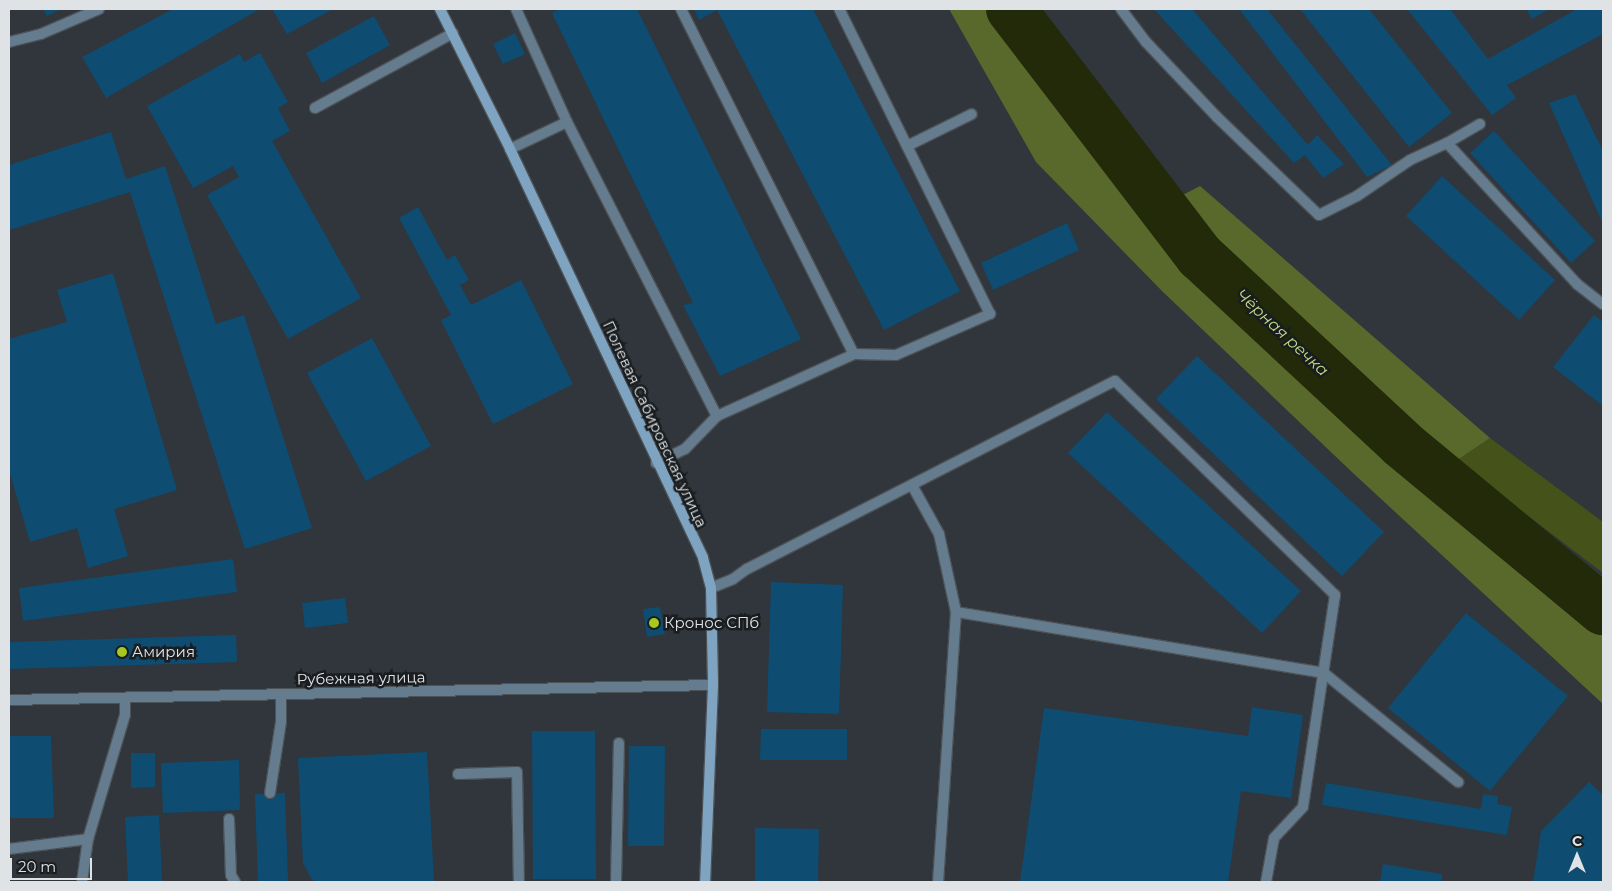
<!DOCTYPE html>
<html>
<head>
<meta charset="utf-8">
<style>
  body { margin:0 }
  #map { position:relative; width:1612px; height:891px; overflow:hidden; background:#30363b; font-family:Montserrat,sans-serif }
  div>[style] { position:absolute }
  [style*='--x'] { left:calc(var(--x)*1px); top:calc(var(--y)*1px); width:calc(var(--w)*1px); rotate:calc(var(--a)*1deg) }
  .green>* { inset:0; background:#45531a }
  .forest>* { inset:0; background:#59692c }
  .river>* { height:50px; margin:-25px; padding:0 25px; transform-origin:25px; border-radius:25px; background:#222a09 }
  .building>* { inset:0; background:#0e4c72 }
  .roads { filter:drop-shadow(1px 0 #4c5256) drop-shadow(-1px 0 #4c5256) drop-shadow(0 1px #4c5256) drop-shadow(0 -1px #4c5256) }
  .lane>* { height:10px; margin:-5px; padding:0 5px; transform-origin:5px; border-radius:5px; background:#657c8e }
  .street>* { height:10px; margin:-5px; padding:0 5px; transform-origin:5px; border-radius:5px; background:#657c8e }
  .secondary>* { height:10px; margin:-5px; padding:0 5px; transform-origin:5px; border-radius:5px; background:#7ea4c1 }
  .dots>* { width:14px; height:14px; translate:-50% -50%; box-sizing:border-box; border:2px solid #1a1d1f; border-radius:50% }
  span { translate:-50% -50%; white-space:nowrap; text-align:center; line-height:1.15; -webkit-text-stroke:5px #1a1d1f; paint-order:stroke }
  .street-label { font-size:15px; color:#e0e3e6 }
  .poi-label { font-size:15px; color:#e0e3e6 }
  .left { translate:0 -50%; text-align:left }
  .water-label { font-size:16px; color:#c3dd84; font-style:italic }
  .frame { position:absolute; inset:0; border:10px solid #e0e3e6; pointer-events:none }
  .north { position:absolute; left:1552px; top:831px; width:50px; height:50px; -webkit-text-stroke:4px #1a1d1f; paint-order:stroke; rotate:0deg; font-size:14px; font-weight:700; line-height:20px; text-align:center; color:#e0e3e6 }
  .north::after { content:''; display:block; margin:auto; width:18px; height:22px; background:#e0e3e6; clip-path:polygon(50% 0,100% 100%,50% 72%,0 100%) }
  .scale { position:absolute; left:10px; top:858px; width:82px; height:22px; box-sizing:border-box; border:2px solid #e0e3e6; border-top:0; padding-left:6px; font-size:15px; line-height:18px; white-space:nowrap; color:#e0e3e6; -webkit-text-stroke:4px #1a1d1f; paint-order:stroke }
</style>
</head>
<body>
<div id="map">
  <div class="green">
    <div style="clip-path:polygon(1490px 438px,1603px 522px,1603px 573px,1456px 461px)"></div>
  </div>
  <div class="forest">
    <div style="clip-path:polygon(949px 9px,1000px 9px,1107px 152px,1190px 255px,1418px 467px,1603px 621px,1603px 704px,1353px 473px,1162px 291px,1036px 162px)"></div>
    <div style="clip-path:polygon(1200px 186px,1490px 438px,1456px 461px,1244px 274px,1175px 199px)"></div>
  </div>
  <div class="river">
    <div style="--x:1011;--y:9;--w:311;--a:52.6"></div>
    <div style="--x:1200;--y:256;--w:276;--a:42.9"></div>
    <div style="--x:1402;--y:444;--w:261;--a:39.6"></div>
  </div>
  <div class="building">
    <div style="clip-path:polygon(43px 9px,61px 9px,47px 16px)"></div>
    <div style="clip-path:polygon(173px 9px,260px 9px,106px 98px,82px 57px)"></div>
    <div style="clip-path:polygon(272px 9px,333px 9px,287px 34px)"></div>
    <div style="clip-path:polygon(560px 9px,637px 9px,801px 339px,720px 376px,683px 305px,693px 303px,552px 13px)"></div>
    <div style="clip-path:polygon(694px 9px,813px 9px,960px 291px,884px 330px,717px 10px,699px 20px)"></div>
    <div style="clip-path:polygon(1154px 9px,1192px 9px,1308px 145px,1317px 135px,1344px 164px,1323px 178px,1305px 155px,1294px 163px)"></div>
    <div style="clip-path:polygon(1239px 9px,1267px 9px,1392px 165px,1367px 177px)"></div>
    <div style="clip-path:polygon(1300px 9px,1369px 9px,1452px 113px,1409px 147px)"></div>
    <div style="clip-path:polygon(1407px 9px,1450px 9px,1488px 59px,1577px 9px,1603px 9px,1603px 34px,1507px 85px,1516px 98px,1492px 115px)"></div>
    <div style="clip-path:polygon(1526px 9px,1549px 9px,1532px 19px)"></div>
    <div style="clip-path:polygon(374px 16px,390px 45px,322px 83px,306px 53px)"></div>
    <div style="clip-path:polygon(515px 33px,525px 54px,503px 64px,493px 44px)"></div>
    <div style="clip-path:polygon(260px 53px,288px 102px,278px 108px,290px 131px,272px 141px,361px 298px,288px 339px,207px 195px,239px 177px,233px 166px,193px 188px,147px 106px,240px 54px,244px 62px)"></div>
    <div style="clip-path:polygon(1575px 94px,1603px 151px,1603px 224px,1549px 103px)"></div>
    <div style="clip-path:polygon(1494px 131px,1595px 241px,1571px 263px,1470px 153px)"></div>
    <div style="clip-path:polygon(111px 132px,126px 179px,165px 166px,216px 324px,244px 315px,312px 528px,245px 549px,130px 192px,9px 230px,9px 165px)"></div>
    <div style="clip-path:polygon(1442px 176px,1555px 280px,1519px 320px,1406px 216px)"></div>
    <div style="clip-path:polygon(418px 207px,447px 260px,455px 255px,469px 280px,460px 285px,471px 305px,521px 280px,573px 384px,493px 424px,441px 320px,451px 315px,399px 218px)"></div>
    <div style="clip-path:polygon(1067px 223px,1079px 250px,993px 290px,981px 263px)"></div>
    <div style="clip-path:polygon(113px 273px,177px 490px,114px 509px,128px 556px,88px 568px,77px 528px,30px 542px,9px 470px,9px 339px,67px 322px,57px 290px)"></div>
    <div style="clip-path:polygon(1594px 315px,1603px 322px,1603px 406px,1553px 367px)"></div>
    <div style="clip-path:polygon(372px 338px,431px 446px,366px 481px,307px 373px)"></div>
    <div style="clip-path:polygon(1197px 356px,1384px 532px,1342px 576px,1156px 399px)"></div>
    <div style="clip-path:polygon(1107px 412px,1301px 591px,1262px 633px,1068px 453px)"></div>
    <div style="clip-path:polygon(233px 559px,237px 592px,23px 621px,19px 588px)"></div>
    <div style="clip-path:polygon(771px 582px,843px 585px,839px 714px,767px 712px)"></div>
    <div style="clip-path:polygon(345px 598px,348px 623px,305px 628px,302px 603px)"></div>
    <div style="clip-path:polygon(660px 607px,665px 634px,647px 637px,643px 609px)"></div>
    <div style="clip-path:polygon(1466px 613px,1568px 696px,1490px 791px,1388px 708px)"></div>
    <div style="clip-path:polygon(236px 635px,237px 662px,9px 669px,9px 642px)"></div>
    <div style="clip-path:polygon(1252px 707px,1303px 715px,1291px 798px,1241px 791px,1228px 882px,1020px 882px,1044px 708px,1248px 736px)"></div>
    <div style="clip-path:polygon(761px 729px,847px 729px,847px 760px,760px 760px)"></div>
    <div style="clip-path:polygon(532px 731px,595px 731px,596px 879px,533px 879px)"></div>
    <div style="clip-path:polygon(9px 736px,51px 736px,54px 818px,9px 818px)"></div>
    <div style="clip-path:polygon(629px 746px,665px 746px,664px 846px,628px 846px)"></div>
    <div style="clip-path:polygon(427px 752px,434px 881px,319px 882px,312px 880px,303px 863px,298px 758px)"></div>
    <div style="clip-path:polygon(131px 753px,155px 753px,155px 787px,131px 788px)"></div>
    <div style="clip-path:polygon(239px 760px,240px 810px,163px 813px,161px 763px)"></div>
    <div style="clip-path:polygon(1589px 782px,1603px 795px,1603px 882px,1533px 882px,1541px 831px)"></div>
    <div style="clip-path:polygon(1326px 783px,1481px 809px,1483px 794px,1498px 796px,1497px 804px,1512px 807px,1507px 835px,1322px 805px)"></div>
    <div style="clip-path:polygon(285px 793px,288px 882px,258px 882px,255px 794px)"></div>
    <div style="clip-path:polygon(159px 815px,162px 882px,128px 882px,125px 817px)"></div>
    <div style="clip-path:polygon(755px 828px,819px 829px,818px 882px,755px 882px)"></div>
    <div style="clip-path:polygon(1383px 864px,1442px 874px,1441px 882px,1380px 882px)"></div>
  </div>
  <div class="roads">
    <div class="lane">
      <div style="--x:516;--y:9;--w:124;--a:65.7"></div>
      <div style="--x:681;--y:9;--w:386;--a:63.4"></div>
      <div style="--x:9;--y:42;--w:33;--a:-14"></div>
      <div style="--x:41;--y:34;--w:63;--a:-23.3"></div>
      <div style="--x:315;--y:108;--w:157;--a:-28.5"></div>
      <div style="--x:1447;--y:143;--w:192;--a:47.3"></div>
      <div style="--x:1577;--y:284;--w:33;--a:38"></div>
      <div style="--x:907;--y:146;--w:72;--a:-26.2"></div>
      <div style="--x:510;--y:149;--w:63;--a:-25.3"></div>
      <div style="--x:567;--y:122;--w:330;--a:63"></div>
      <div style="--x:1319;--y:215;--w:42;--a:-26.6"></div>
      <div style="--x:1357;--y:196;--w:64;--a:-34.2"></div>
      <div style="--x:1410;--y:160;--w:41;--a:-24.7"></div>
      <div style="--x:1447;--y:143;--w:38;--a:-30"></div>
      <div style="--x:656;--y:463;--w:32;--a:-26"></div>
      <div style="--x:685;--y:449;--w:46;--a:-45.9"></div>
      <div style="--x:717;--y:416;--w:150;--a:-24.3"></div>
      <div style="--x:854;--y:354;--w:42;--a:1.4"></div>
      <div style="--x:896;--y:355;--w:103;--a:-23.6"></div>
      <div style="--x:990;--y:314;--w:340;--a:-116.3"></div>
      <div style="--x:913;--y:487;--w:54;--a:61"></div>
      <div style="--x:939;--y:534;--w:80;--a:77.7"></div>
      <div style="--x:956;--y:612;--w:271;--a:93.8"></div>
      <div style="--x:711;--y:588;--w:24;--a:-22"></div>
      <div style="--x:733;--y:579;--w:17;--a:-36"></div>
      <div style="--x:747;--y:569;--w:413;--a:-27.1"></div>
      <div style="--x:1115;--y:381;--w:307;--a:44.2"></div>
      <div style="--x:1335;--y:595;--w:214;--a:98.6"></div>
      <div style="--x:1303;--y:807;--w:42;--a:133.1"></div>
      <div style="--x:1274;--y:838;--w:45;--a:100.3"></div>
      <div style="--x:956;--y:612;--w:373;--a:9.4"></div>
      <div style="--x:1324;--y:673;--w:173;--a:39.1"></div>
      <div style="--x:458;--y:774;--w:59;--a:-1.9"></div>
      <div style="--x:517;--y:772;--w:110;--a:89"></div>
      <div style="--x:270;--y:793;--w:72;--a:-81.2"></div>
      <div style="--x:281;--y:722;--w:27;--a:-90"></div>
      <div style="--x:229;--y:819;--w:56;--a:88"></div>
      <div style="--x:231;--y:875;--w:8;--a:60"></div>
      <div style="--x:9;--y:849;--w:80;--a:-7.2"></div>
      <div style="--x:82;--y:882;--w:43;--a:-82.1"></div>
      <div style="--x:88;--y:839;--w:129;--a:-73.4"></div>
      <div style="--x:125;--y:715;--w:16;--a:-90"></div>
      <div style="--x:616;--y:882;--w:139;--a:-88.8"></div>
    </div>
    <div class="street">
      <div style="--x:1121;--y:9;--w:41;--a:52.9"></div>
      <div style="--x:1146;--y:42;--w:103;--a:46.6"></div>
      <div style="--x:1217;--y:117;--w:141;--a:43.9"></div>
      <div style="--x:9;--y:700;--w:704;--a:-1.22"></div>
    </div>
    <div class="secondary">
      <div style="--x:440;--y:9;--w:157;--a:63.4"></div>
      <div style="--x:510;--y:149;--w:452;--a:64.7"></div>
      <div style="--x:703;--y:558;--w:31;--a:75"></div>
      <div style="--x:711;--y:588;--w:97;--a:88.8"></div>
      <div style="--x:713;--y:685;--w:197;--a:92.3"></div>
    </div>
  </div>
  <div class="dots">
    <div style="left:654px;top:623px;background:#a5c822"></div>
    <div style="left:122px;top:652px;background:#a5c822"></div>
  </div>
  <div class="street-label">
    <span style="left:655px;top:424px;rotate:65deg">Полевая Сабировская улица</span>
    <span style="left:361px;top:678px;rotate:-1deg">Рубежная улица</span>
  </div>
  <div class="poi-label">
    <span class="left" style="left:664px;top:623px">Кронос СПб</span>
    <span class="left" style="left:132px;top:652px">Амирия</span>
  </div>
  <div class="water-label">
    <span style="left:1282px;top:333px;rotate:43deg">Чёрная речка</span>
  </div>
  <div class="frame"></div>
  <div class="north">С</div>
  <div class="scale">20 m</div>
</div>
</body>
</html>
